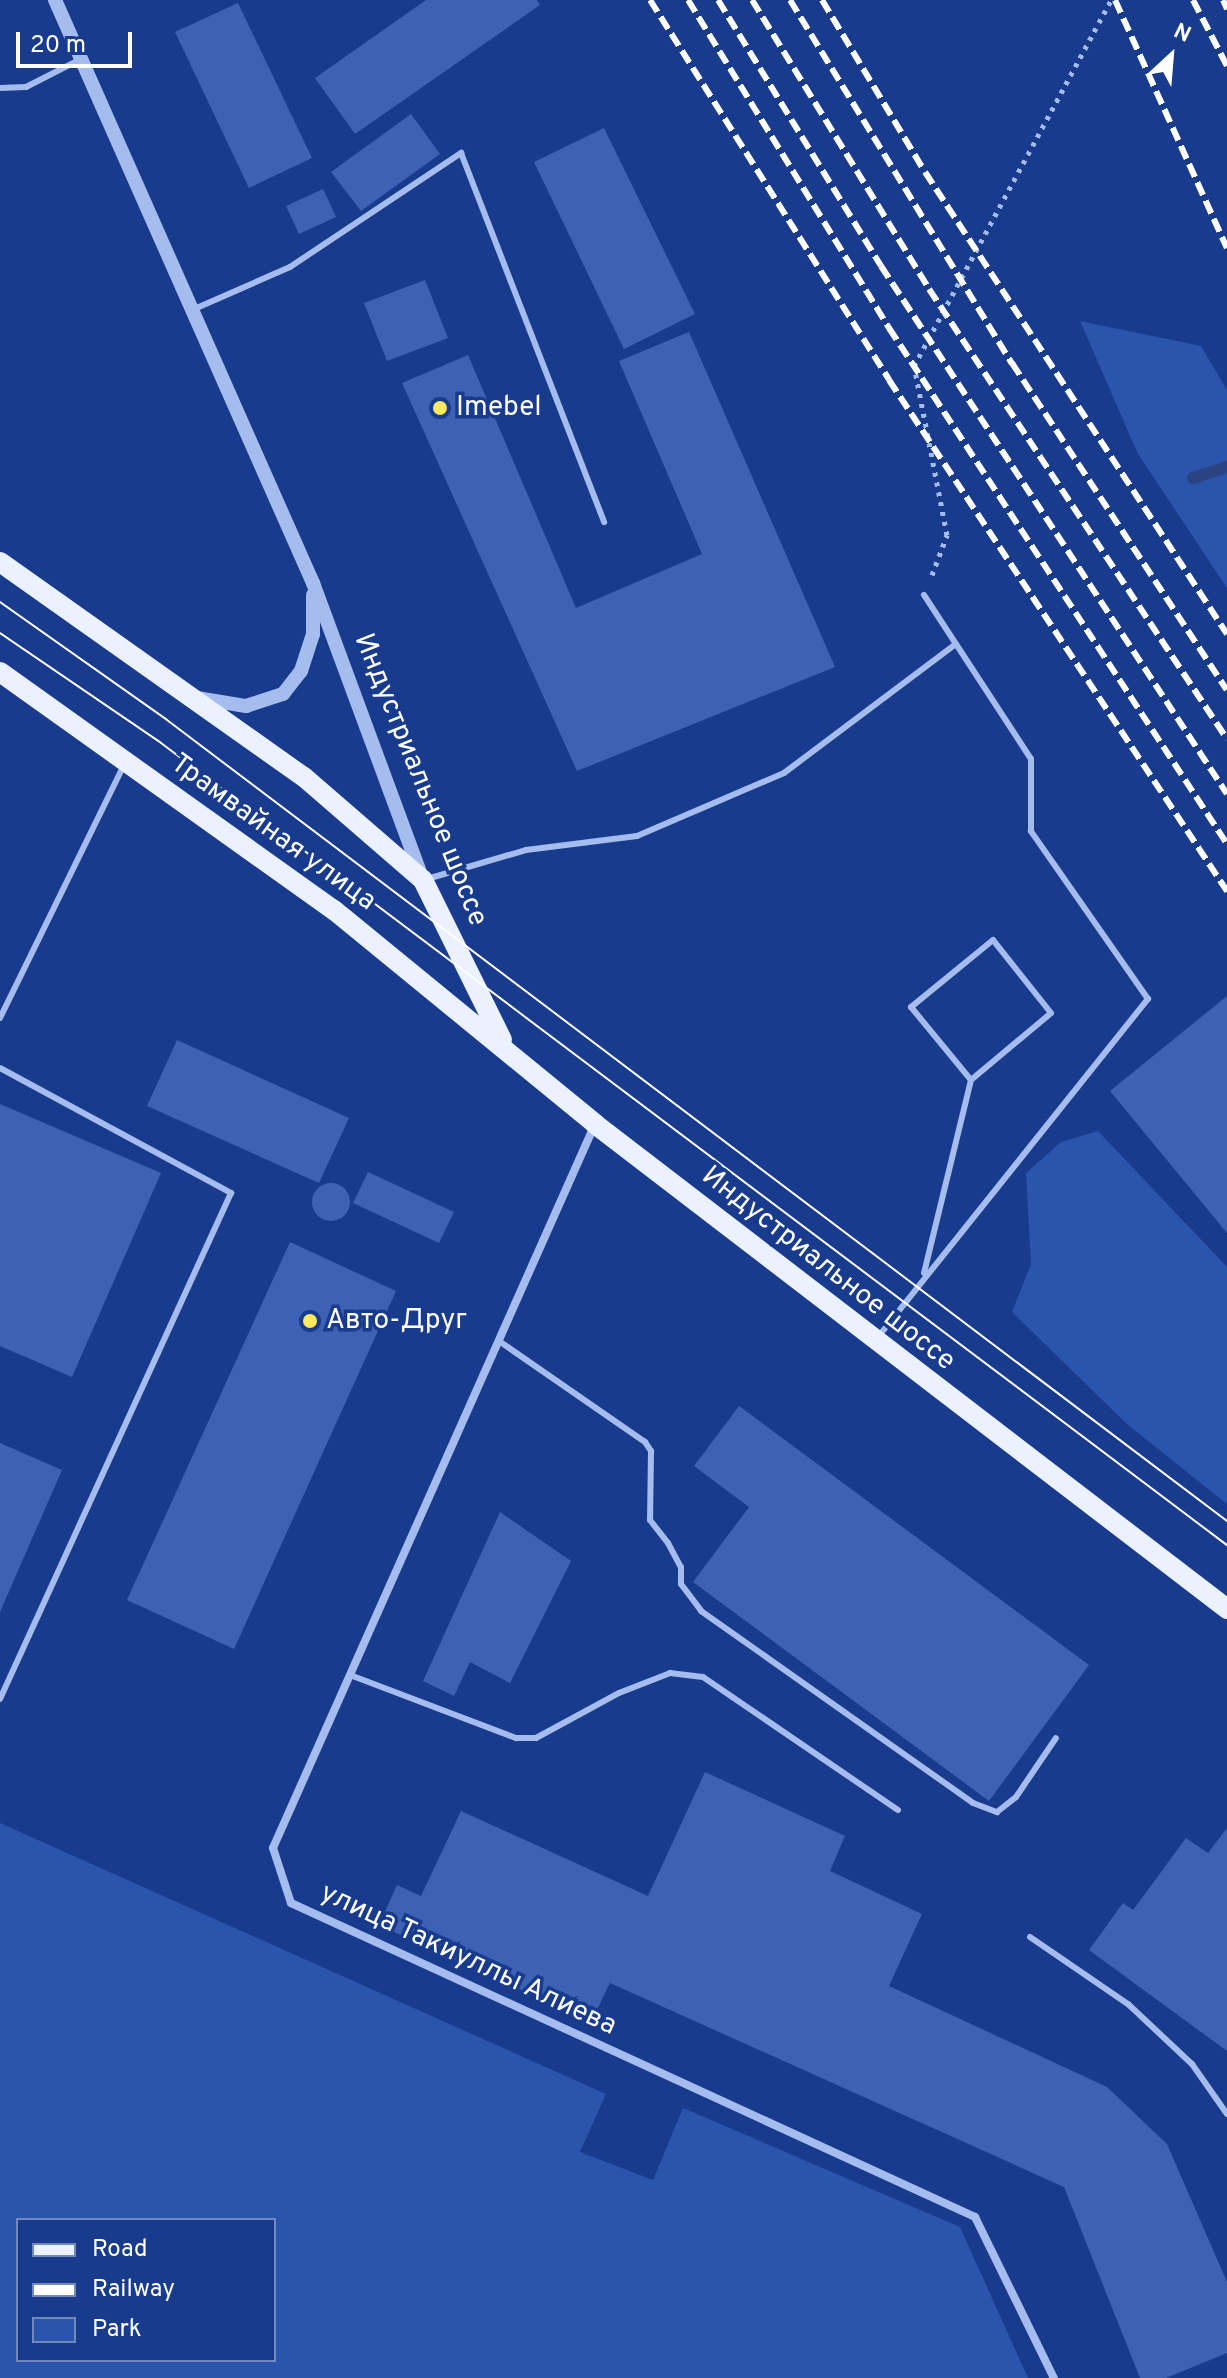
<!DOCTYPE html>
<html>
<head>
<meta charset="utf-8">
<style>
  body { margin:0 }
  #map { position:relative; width:1227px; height:2378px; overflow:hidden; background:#183b8e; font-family:Overpass,sans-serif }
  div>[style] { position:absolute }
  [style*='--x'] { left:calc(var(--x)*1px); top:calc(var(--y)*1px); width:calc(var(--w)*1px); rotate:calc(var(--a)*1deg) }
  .green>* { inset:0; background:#2b54ac }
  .stream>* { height:12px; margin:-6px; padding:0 6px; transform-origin:6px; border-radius:6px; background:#2a4381 }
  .building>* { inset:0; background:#3d62b4 }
  .round { border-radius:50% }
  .path>* { height:5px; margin-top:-2.5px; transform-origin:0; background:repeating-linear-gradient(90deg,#a5bcef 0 4px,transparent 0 10px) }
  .service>* { height:6px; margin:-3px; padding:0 3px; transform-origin:3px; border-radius:3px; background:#a5bcef }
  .minor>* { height:8px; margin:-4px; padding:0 4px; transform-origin:4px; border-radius:4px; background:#a5bcef }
  .tertiary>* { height:14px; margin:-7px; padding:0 7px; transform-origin:7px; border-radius:7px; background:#a5bcef }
  .primary>* { height:20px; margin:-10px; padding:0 10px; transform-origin:10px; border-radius:10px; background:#ecf1ff }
  .tram>* { height:2px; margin:-1px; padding:0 1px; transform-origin:1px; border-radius:1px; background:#fff }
  .rail>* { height:6px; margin-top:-3px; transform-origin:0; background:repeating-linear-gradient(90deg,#fff 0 14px,transparent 0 20px) }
  .dots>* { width:22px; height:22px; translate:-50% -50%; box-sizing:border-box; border:4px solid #183b8e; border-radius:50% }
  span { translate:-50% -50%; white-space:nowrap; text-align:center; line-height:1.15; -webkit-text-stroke:7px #183b8e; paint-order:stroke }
  .poi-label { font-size:28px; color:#fff }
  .left { translate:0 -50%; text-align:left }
  .street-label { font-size:28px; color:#fff }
  .legend { position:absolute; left:16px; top:2218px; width:260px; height:144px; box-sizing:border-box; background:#183b8e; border:2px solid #7489bb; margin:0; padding:10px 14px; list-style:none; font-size:24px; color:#fff }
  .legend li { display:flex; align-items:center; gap:16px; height:40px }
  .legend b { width:40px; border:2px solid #7489bb }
  .north { position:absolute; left:1131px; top:16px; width:80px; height:80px; -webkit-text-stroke:6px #183b8e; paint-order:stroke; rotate:26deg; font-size:22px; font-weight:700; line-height:32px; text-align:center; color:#fff }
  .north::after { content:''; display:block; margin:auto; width:28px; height:36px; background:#fff; clip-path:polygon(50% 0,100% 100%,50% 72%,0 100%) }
  .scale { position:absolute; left:16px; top:32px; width:116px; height:36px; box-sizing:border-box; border:4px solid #fff; border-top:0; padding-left:10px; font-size:24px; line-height:28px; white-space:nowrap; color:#fff; -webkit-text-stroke:6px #183b8e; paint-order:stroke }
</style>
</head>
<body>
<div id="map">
  <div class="green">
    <div style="clip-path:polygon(1080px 321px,1201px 346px,1227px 390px,1227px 588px,1138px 454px)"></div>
    <div style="clip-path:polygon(1098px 1131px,1227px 1267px,1227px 1504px,1128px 1425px,1012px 1312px,1031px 1264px,1026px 1173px,1061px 1142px)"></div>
    <div style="clip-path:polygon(evenodd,0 1823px,606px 2094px,580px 2152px,653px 2180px,683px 2108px,960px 2227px,1028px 2378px,0 2378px,0 1823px,18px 2220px,274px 2220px,274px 2360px,18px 2360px,18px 2220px)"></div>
  </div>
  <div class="stream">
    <div style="--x:1193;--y:478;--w:36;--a:-18"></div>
  </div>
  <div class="building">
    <div style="clip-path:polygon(426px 0,537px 0,540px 5px,355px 134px,315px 78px)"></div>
    <div style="clip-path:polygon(238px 3px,312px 158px,249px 188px,175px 32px)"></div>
    <div style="clip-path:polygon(411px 114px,440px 154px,361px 211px,331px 172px)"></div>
    <div style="clip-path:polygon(604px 128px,695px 314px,624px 349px,534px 162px)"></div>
    <div style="clip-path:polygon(323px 189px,336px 217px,299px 234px,286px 206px)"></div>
    <div style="clip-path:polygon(425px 280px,448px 338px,387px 361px,364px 303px)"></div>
    <div style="clip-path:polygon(689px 332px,835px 667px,577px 771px,402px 383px,468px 355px,576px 608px,702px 554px,619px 361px)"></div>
    <div style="clip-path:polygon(1227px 996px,1227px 1233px,1110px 1091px)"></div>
    <div style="clip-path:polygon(177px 1040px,349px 1118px,319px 1183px,147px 1106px)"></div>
    <div style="clip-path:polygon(0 1104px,161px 1173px,72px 1377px,0 1346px)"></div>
    <div style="clip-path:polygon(368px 1172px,454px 1212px,439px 1243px,353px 1203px)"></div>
    <div class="round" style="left:312px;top:1183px;width:38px;height:38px"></div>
    <div style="clip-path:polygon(290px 1242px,396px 1291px,234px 1649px,127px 1600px)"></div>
    <div style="clip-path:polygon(739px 1406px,1089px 1665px,989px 1801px,693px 1582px,749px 1507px,694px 1466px)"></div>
    <div style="clip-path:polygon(0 1443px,62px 1470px,0 1612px)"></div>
    <div style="clip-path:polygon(500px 1512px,571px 1561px,510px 1683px,470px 1662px,454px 1696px,423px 1681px)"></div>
    <div style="clip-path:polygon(705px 1772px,845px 1836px,830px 1871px,922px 1914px,889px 1986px,1107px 2087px,1167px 2144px,1227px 2282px,1227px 2353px,1166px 2378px,1140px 2378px,1064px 2187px,610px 1983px,591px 2022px,379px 1925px,397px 1885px,421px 1896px,461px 1811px,648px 1896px)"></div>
    <div style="clip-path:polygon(1227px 1828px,1227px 2051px,1089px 1950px,1123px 1903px,1133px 1910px,1186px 1838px,1208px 1853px)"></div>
  </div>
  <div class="path">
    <div style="--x:932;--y:575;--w:43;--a:-69.4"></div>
    <div style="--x:947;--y:535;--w:172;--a:-101"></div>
    <div style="--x:914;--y:366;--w:416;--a:-61.7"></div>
  </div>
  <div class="service">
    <div style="--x:0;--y:88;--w:26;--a:-2"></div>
    <div style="--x:26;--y:87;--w:62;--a:-27"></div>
    <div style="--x:192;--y:310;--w:107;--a:-23.7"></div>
    <div style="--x:290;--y:267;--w:206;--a:-33.7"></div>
    <div style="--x:461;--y:153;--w:396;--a:68.8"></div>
    <div style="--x:427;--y:879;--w:103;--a:-16.3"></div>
    <div style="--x:526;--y:850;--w:112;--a:-7.2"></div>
    <div style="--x:637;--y:836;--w:160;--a:-23.2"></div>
    <div style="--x:784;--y:773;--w:215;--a:-36.9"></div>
    <div style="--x:0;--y:1018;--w:280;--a:-63.9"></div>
    <div style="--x:0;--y:1068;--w:263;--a:28.4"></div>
    <div style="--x:231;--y:1193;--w:556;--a:114.54"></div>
    <div style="--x:924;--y:1273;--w:199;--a:-76.3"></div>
    <div style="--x:971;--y:1080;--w:104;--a:-39.9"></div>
    <div style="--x:1051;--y:1013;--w:93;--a:-128.5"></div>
    <div style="--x:993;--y:940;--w:106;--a:140.7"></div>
    <div style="--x:911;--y:1007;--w:94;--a:50.6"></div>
    <div style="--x:878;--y:1337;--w:433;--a:-51.4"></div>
    <div style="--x:1148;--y:999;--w:205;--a:-124.9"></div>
    <div style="--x:1031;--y:831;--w:72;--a:-90"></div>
    <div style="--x:1031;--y:759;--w:196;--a:-123.1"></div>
    <div style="--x:499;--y:1341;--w:178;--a:34.7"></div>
    <div style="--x:645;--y:1442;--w:11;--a:56"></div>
    <div style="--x:651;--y:1451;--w:69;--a:90.8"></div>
    <div style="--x:650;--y:1520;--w:29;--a:52"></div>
    <div style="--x:668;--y:1543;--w:27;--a:62"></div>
    <div style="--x:681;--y:1567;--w:17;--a:90"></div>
    <div style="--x:681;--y:1584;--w:34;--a:53"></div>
    <div style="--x:701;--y:1611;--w:333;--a:35.2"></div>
    <div style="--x:973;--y:1803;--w:26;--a:21"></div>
    <div style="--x:997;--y:1812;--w:24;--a:-38"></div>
    <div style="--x:1016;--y:1797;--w:71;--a:-55.9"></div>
    <div style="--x:350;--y:1675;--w:178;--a:20.8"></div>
    <div style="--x:516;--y:1738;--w:20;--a:0"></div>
    <div style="--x:536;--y:1738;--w:94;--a:-28.5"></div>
    <div style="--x:619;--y:1693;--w:55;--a:-21.4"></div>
    <div style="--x:670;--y:1673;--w:33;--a:7"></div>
    <div style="--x:703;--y:1677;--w:236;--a:34.3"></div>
    <div style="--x:1030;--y:1937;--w:119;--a:34.4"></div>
    <div style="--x:1128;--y:2004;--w:88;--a:43.2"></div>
    <div style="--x:1192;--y:2064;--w:61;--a:55"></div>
  </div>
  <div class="minor">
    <div style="--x:595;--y:1124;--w:792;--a:113.98"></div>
    <div style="--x:273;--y:1848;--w:58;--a:71.9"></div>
    <div style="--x:291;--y:1903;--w:753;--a:24.66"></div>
    <div style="--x:975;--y:2217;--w:179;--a:63.9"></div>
  </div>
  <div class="tertiary">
    <div style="--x:55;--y:0;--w:638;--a:66.13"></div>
    <div style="--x:313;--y:583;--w:314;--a:69.7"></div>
    <div style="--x:197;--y:698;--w:50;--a:9.3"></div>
    <div style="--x:246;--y:706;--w:39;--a:-18"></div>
    <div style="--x:283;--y:694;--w:29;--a:-52"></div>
    <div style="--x:301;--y:671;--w:39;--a:-72"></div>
    <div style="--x:313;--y:634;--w:39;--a:-90"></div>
  </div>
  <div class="primary">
    <div style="--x:0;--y:562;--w:372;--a:35.3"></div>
    <div style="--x:304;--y:777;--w:157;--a:40.9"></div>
    <div style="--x:423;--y:880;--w:178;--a:63.7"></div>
    <div style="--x:0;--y:672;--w:410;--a:35.5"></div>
    <div style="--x:334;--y:910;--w:338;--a:39.3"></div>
    <div style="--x:595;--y:1124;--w:797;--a:37.5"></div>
  </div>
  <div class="tram">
    <div style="--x:0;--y:602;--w:204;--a:35.2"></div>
    <div style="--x:167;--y:720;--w:1329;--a:37.08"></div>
    <div style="--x:0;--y:633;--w:195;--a:34.3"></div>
    <div style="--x:161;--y:743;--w:1334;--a:36.96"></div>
  </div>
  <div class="rail">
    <div style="--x:650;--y:0;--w:449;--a:57.8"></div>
    <div style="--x:889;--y:380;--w:613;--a:56.52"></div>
    <div style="--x:688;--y:0;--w:385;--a:58.5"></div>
    <div style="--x:889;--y:328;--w:617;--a:56.77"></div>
    <div style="--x:718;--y:0;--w:312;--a:58.5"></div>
    <div style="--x:881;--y:266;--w:631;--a:56.76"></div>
    <div style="--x:752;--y:0;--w:339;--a:58.5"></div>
    <div style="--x:929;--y:289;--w:540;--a:56.49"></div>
    <div style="--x:790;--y:0;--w:426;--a:58.6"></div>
    <div style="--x:1012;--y:363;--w:391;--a:56.7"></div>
    <div style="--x:822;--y:0;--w:200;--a:59.1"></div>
    <div style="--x:925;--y:172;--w:552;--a:56.83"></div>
    <div style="--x:1115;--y:0;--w:272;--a:65.7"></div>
    <div style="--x:1193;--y:0;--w:74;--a:62.7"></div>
    <div style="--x:1223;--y:0;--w:10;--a:66"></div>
  </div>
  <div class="dots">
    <div style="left:440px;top:408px;background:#ffe862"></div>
    <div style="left:310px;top:1321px;background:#ffe862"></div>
  </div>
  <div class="poi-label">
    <span class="left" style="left:456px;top:408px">Imebel</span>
    <span class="left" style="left:326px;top:1321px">Авто-Друг</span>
  </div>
  <div class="street-label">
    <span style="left:420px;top:780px;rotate:68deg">Индустриальное шоссе</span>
    <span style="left:273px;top:833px;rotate:36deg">Трамвайная улица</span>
    <span style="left:828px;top:1269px;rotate:38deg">Индустриальное шоссе</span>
    <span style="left:468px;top:1960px;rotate:25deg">улица Такиуллы Алиева</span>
  </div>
  <ul class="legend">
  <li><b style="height:10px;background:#ecf1ff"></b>Road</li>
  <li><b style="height:10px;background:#fff"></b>Railway</li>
  <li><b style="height:22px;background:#2b54ac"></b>Park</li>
  </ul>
  <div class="north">N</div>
  <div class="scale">20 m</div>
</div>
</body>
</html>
